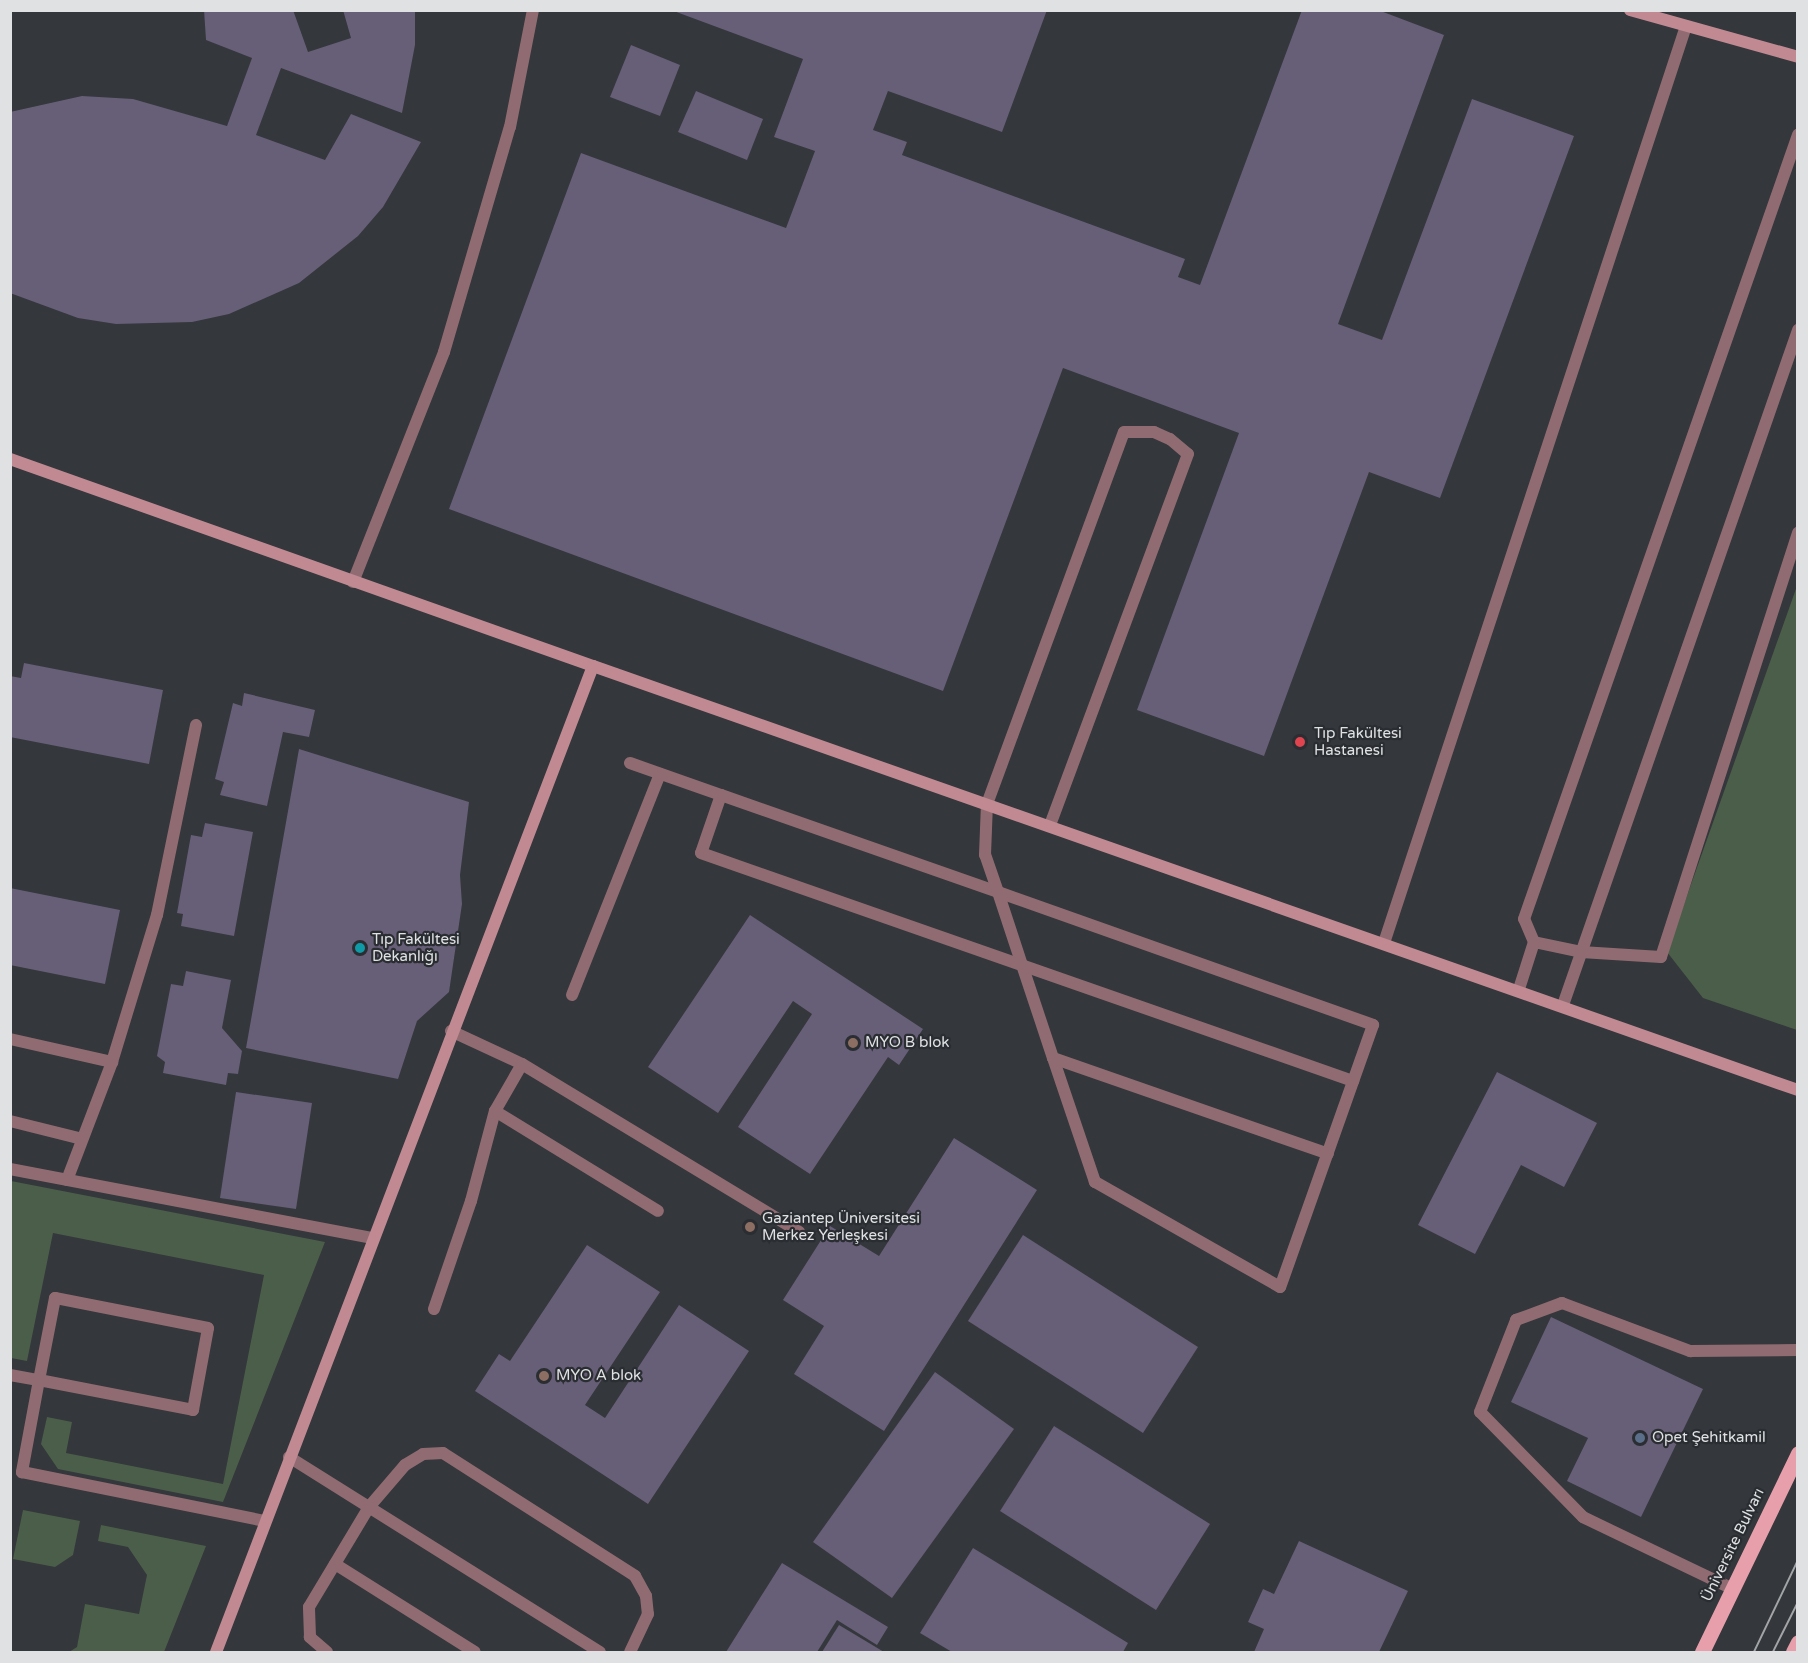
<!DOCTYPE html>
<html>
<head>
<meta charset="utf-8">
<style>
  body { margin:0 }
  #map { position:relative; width:1808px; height:1663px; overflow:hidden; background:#34373b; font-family:"Varela Round",sans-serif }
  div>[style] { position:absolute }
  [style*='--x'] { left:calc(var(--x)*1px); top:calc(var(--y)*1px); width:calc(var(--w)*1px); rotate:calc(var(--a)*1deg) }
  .green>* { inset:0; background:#4b5e49 }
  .building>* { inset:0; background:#675e77 }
  .lane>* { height:12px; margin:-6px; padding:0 6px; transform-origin:6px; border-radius:6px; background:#906c72 }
  .street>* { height:12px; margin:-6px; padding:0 6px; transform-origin:6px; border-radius:6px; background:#906c72 }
  .secondary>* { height:12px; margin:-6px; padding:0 6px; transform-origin:6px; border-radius:6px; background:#c18a92 }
  .primary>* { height:15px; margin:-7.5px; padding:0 7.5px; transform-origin:7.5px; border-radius:7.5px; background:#e7a0ab }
  .tram>* { height:1.5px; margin:-0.75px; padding:0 0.75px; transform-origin:0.75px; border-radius:0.75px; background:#a2a4a7 }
  .dots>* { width:16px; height:16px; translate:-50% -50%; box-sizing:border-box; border:3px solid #2a2d31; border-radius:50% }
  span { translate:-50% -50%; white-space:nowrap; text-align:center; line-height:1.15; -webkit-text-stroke:4.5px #2a2d31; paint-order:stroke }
  .poi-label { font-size:15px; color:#dfe1e3 }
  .left { translate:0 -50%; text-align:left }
  .street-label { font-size:15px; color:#dfe1e3 }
  .frame { position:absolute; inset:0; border:12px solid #dfe1e3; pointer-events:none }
</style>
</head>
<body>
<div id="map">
  <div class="green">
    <div style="clip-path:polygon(1797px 586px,1797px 1030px,1703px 998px,1667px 952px)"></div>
    <div style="clip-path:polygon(11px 1181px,325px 1242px,223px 1502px,58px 1469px,41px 1444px,47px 1417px,72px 1422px,66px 1453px,223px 1484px,264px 1275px,53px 1233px,27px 1361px,11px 1358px)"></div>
    <div style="clip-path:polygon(23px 1510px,80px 1521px,73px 1555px,55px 1567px,13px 1559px)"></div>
    <div style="clip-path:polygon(101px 1525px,206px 1546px,164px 1652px,69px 1652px,77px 1647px,85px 1604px,139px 1614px,147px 1575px,128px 1547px,98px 1541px)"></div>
  </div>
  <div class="building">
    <div style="clip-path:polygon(204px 10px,293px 10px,308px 52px,351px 38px,343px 10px,415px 10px,415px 45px,402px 113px,281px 68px,256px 135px,325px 160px,351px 114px,421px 142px,383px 207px,358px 236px,299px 283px,229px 314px,192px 322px,116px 324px,78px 318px,10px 293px,10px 112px,82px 96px,133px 99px,227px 126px,252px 58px,206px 40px)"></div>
    <div style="clip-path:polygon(671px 10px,1047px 10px,1002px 132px,888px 91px,873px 130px,907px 142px,902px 155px,1185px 259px,1178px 277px,1200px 285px,1302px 10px,1378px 10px,1444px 35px,1338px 324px,1382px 340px,1472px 99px,1574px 136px,1440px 498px,1369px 472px,1264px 756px,1137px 710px,1239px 433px,1063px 368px,943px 691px,449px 509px,581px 153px,786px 228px,815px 151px,774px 137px,803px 59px)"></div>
    <div style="clip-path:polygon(631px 45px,680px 65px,660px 116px,610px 97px)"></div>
    <div style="clip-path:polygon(696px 91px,763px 119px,747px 160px,678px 132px)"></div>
    <div style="clip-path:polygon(24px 663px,163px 690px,149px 764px,10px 737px,10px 676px,21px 678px)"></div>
    <div style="clip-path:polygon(244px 693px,315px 710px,309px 737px,283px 732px,267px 806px,220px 795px,224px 782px,215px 779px,233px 703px,242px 706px)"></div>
    <div style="clip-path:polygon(299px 749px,469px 802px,460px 875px,462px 904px,449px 992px,417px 1021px,398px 1079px,246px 1048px)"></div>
    <div style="clip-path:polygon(205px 823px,253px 832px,234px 936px,181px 926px,183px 914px,177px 913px,191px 835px,202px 837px)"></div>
    <div style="clip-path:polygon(10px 888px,120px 910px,105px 984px,10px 965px)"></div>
    <div style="clip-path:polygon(750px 915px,923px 1029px,899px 1065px,888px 1057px,810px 1174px,738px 1127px,812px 1014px,793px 1001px,718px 1113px,648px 1067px)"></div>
    <div style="clip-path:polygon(186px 971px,231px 980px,222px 1028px,242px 1051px,238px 1074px,228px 1073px,226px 1085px,163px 1073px,165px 1062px,157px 1056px,171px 984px,183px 986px)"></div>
    <div style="clip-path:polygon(1497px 1072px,1597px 1123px,1564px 1187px,1521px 1165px,1475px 1254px,1418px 1225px)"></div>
    <div style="clip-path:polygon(236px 1092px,312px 1103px,296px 1209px,220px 1198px)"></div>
    <div style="clip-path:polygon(954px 1138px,1037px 1190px,884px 1431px,794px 1374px,824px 1326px,783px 1300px,830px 1226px,879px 1256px)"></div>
    <div style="clip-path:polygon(1023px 1235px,1198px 1347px,1143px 1433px,968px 1321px)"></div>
    <div style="clip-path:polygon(587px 1245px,660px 1292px,585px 1405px,605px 1418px,679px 1305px,749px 1351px,648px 1504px,475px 1391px,499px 1354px,510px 1361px)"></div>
    <div style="clip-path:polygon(1551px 1317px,1703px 1389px,1641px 1517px,1567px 1481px,1588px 1438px,1511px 1402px)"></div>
    <div style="clip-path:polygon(935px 1372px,1014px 1429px,892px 1598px,813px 1542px)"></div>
    <div style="clip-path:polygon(1054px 1426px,1210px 1524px,1156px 1610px,1000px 1511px)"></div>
    <div style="clip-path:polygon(1299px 1541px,1408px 1591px,1379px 1652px,1254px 1652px,1264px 1629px,1248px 1622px,1263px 1589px,1274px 1594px)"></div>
    <div style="clip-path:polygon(973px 1548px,1128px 1643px,1123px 1652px,952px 1652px,920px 1633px)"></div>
    <div style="clip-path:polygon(782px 1563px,888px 1627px,877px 1645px,837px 1620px,817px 1652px,726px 1652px)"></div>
    <div style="clip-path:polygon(839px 1625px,884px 1652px,822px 1652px)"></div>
  </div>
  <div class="lane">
    <div style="--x:353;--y:582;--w:247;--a:-68.4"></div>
    <div style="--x:444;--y:352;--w:234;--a:-73.7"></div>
    <div style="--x:510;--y:127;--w:119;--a:-78.9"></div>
    <div style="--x:630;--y:763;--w:96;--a:19.4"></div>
    <div style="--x:721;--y:795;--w:293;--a:19.3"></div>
    <div style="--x:998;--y:892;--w:398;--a:19.5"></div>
    <div style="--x:1373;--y:1025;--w:278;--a:109.5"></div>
    <div style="--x:1280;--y:1287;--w:213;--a:-150.4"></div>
    <div style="--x:1095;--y:1182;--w:131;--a:-108.7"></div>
    <div style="--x:1053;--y:1058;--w:98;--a:-108.4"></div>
    <div style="--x:1022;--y:965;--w:77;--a:-108.2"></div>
    <div style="--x:998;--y:892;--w:39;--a:-109"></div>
    <div style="--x:985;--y:855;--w:51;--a:-87.8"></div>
    <div style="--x:987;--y:804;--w:396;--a:-69.8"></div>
    <div style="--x:1124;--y:432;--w:30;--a:0"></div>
    <div style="--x:1154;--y:432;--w:17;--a:24"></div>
    <div style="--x:1170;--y:439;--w:23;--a:40"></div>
    <div style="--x:1188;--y:454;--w:397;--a:110.4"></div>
    <div style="--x:721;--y:795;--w:61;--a:109"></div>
    <div style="--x:701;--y:853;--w:691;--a:19.27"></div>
    <div style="--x:1534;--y:942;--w:48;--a:12"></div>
    <div style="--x:1581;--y:952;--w:80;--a:3.6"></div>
    <div style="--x:1661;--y:957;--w:446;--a:-72.1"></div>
    <div style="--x:1519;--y:989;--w:49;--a:-72.3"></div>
    <div style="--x:1534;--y:942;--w:25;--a:-113"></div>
    <div style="--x:1524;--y:919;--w:831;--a:-70.74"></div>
    <div style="--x:572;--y:995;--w:238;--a:-68.3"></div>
    <div style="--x:1563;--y:1005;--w:715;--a:-70.8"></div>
    <div style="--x:451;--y:1031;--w:78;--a:24.9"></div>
    <div style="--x:522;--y:1064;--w:324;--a:31.2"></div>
    <div style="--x:10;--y:1039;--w:105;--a:12.7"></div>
    <div style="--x:1053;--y:1058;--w:291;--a:19.2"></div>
    <div style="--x:495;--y:1111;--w:191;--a:31.5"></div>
    <div style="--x:10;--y:1121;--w:74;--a:14"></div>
    <div style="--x:10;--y:1169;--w:368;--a:10.8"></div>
    <div style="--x:67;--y:1180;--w:126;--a:-69.1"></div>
    <div style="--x:112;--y:1062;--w:154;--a:-73"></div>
    <div style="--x:157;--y:915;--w:194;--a:-78.4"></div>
    <div style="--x:434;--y:1309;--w:114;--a:-71.1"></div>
    <div style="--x:471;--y:1201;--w:93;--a:-75.1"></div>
    <div style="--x:495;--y:1111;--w:54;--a:-60.1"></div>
    <div style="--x:10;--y:1375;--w:29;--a:10"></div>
    <div style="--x:39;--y:1380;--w:157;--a:11"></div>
    <div style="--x:193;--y:1410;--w:83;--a:-79.6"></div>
    <div style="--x:208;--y:1328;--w:156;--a:-168.9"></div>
    <div style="--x:55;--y:1298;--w:84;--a:101"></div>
    <div style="--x:39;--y:1380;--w:94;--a:100.5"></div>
    <div style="--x:22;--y:1472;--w:248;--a:11.4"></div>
    <div style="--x:335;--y:1564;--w:165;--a:32.2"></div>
    <div style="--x:1733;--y:1589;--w:166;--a:-154.4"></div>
    <div style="--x:1583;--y:1517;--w:147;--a:-134.4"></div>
    <div style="--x:1480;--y:1412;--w:99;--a:-68.6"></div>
    <div style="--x:1516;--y:1320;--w:49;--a:-20.3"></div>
    <div style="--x:1562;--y:1303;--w:137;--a:20.6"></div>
    <div style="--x:1690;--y:1351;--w:108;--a:-0.5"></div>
    <div style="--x:327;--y:1652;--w:23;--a:-139"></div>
    <div style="--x:310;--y:1637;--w:30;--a:-92"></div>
    <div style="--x:309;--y:1607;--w:117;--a:-59"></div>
    <div style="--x:369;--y:1507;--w:55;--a:-49.4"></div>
    <div style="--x:405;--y:1465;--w:21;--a:-31"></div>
    <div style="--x:423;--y:1454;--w:20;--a:-3"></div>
    <div style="--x:443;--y:1453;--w:228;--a:32.6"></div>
    <div style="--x:635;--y:1576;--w:23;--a:61"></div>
    <div style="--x:646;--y:1596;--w:18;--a:84"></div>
    <div style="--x:648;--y:1614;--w:42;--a:115.3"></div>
  </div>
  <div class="street">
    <div style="--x:1384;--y:943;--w:965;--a:-71.77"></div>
    <div style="--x:289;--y:1457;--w:367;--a:32.1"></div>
  </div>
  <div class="secondary">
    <div style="--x:1630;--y:10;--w:174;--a:15.6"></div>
    <div style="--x:10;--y:459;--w:619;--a:19.55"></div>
    <div style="--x:593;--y:666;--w:1056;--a:110.92"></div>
    <div style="--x:593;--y:666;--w:1277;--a:19.39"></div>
  </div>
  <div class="primary">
    <div style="--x:1702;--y:1652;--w:221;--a:-64.2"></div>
    <div style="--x:1793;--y:1652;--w:11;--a:-63"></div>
  </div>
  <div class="tram">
    <div style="--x:1754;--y:1652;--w:102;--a:-64.4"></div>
    <div style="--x:1773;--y:1652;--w:56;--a:-63.4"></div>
  </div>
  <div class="dots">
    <div style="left:1300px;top:742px;background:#e0444e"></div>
    <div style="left:360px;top:948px;background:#0f9aa8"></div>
    <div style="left:853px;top:1043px;background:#8d6e63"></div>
    <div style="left:750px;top:1227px;background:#8d6e63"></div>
    <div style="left:544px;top:1376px;background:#8d6e63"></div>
    <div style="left:1640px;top:1438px;background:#5c6f8a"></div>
  </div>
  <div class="poi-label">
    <span class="left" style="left:1314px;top:742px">Tıp Fakültesi<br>Hastanesi</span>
    <span class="left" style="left:372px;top:948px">Tıp Fakültesi<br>Dekanlığı</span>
    <span class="left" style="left:865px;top:1043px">MYO B blok</span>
    <span class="left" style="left:762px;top:1227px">Gaziantep Üniversitesi<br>Merkez Yerleşkesi</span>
    <span class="left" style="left:556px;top:1376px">MYO A blok</span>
    <span class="left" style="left:1652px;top:1438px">Opet Şehitkamil</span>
  </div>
  <div class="street-label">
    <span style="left:1733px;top:1545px;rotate:-64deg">Üniversite Bulvarı</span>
  </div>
  <div class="frame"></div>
</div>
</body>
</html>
